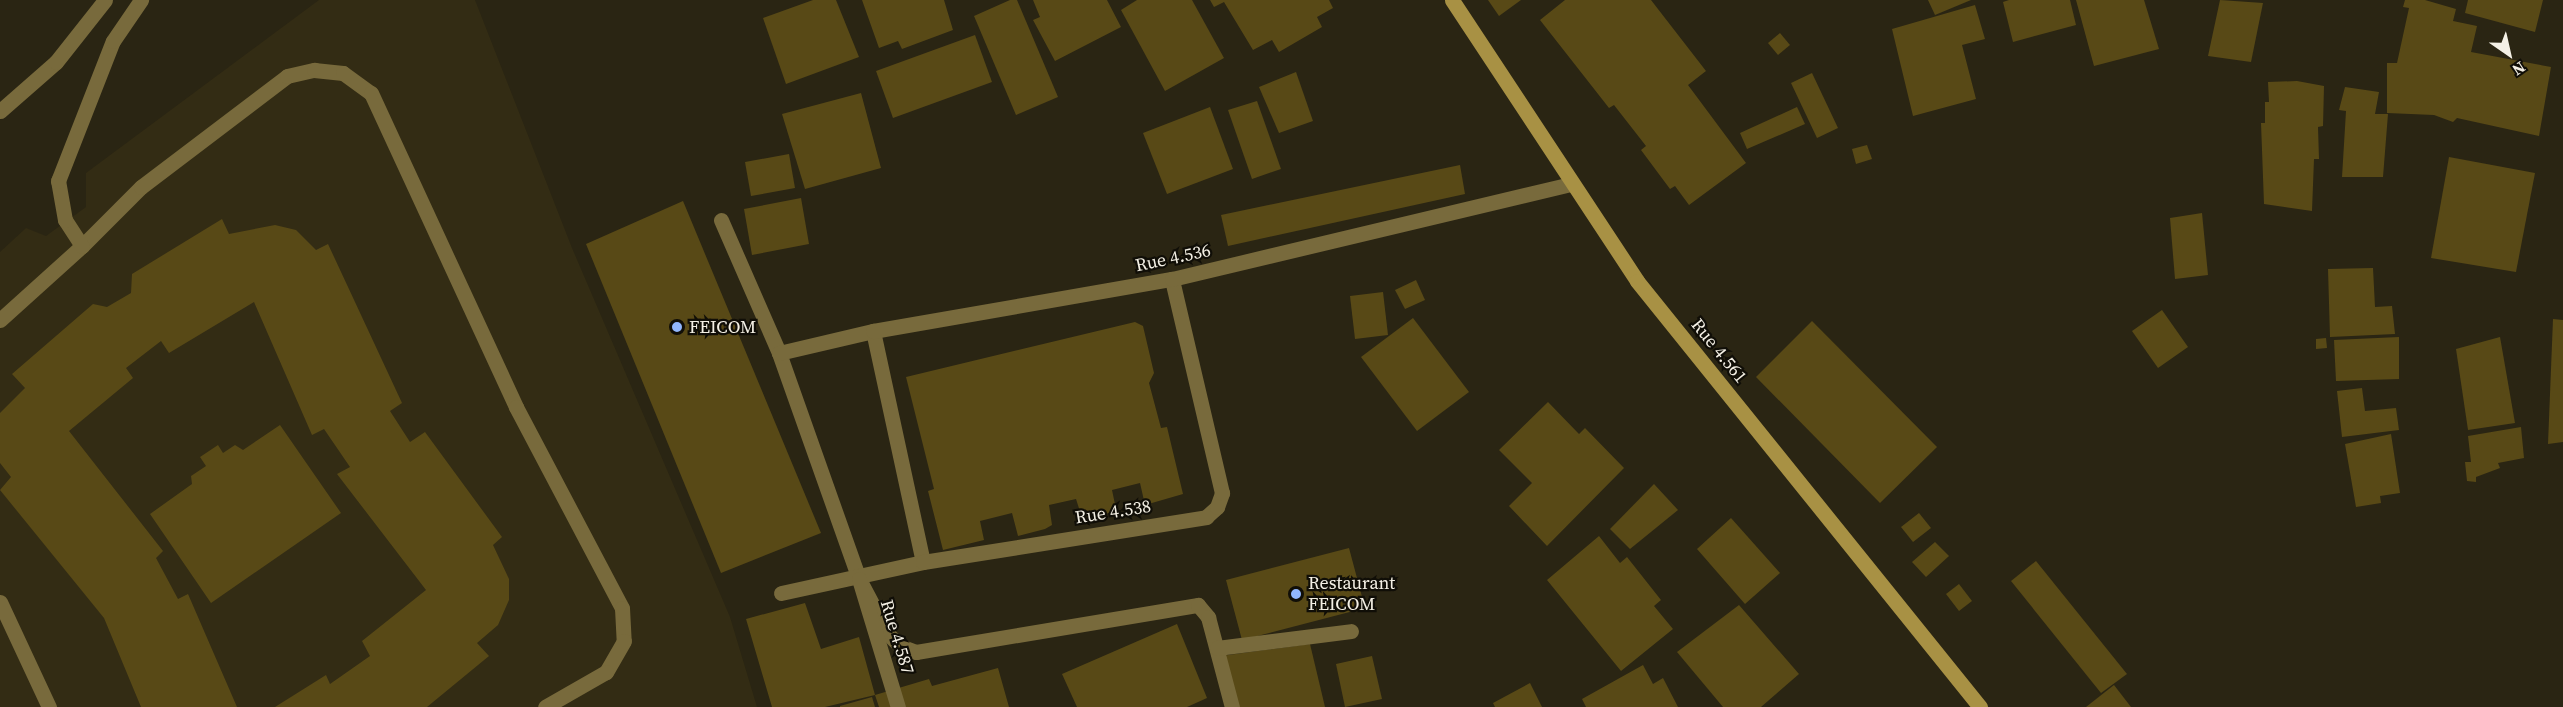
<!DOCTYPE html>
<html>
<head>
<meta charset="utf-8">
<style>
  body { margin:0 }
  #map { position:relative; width:2563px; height:707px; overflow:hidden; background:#2a2513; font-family:"Source Serif 4",serif }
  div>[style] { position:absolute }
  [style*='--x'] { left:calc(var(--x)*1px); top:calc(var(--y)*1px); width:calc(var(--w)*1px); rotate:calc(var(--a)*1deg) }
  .built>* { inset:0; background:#332c14 }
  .building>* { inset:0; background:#584916 }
  .lane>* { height:15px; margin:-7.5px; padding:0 7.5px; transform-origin:7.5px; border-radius:7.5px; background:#786a3c }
  .street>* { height:15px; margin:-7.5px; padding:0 7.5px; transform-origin:7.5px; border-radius:7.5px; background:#786a3c }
  .secondary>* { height:15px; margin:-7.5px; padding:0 7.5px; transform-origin:7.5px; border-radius:7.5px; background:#a89144 }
  .dots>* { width:16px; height:16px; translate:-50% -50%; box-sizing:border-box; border:3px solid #100e07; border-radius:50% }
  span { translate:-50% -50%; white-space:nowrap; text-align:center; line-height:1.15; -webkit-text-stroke:4.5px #100e07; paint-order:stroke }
  .street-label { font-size:18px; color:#f4f0e5 }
  .poi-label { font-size:18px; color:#f4f0e5 }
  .left { translate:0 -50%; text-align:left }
  .north { position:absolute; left:2479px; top:24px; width:60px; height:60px; -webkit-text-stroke:4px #100e07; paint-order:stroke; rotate:146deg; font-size:16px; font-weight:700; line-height:24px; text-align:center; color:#f4f0e5 }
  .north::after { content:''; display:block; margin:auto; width:21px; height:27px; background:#f4f0e5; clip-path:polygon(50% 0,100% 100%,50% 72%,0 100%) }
</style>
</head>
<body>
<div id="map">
  <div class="built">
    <div style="clip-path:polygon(319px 0,475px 0,572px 248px,730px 617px,757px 707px,0 707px,0 252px,26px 228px,46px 236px,86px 207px,86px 173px)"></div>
  </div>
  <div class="building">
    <div style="clip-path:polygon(813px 0,836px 0,859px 57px,786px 84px,763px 18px)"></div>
    <div style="clip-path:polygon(862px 0,944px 0,953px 30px,902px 49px,898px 41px,879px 48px)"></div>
    <div style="clip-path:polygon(1010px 0,1017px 0,1058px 97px,1016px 115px,974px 16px)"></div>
    <div style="clip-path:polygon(1033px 0,1107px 0,1121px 27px,1055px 61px,1033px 20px,1040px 17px)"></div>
    <div style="clip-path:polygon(1137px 0,1192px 0,1224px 58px,1165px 91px,1121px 10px)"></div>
    <div style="clip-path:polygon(1210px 0,1329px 0,1333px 8px,1317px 17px,1322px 27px,1279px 52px,1272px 40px,1253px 50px,1224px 2px,1214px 7px)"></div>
    <div style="clip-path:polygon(1488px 0,1521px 0,1499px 16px)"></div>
    <div style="clip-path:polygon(1565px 0,1651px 0,1706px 71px,1688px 85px,1746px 163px,1689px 205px,1675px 186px,1670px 189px,1641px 150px,1646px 146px,1614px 105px,1609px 108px,1540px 20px)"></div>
    <div style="clip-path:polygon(1928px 0,1971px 0,1935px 15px)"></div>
    <div style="clip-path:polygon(2009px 0,2070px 0,2076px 25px,2013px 42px,2003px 2px)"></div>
    <div style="clip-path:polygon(2076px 0,2144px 0,2159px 49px,2094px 66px)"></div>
    <div style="clip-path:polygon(2220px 0,2263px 3px,2251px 62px,2208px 56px)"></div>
    <div style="clip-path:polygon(2405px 0,2425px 0,2456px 9px,2453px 21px,2477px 26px,2471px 52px,2551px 67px,2539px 136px,2457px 118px,2453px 122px,2434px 115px,2387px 113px,2387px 63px,2397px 63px,2409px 8px,2403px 7px)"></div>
    <div style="clip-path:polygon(2468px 0,2543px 0,2535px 32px,2465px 13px)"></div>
    <div style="clip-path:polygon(1975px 5px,1985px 39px,1962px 45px,1976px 99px,1913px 116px,1892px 29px)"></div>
    <div style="clip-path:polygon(1780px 33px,1790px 45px,1778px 55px,1768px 43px)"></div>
    <div style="clip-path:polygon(975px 35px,992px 82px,893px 118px,876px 71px)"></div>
    <div style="clip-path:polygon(1296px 72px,1313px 121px,1279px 133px,1259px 87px)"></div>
    <div style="clip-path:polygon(1812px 73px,1838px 128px,1817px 138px,1791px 83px)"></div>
    <div style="clip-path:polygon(2297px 81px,2324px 86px,2323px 126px,2318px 127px,2319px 159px,2314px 159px,2312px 211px,2264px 204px,2261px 123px,2265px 123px,2265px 102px,2269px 102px,2268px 82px)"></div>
    <div style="clip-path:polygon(2345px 87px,2379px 92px,2375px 114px,2388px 114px,2383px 177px,2342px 177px,2346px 111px,2339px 110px)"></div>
    <div style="clip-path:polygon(861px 93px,881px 168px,805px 189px,782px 114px)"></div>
    <div style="clip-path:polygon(1257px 101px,1281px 169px,1252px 179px,1228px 110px)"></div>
    <div style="clip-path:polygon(1210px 107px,1233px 169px,1167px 194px,1143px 133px)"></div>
    <div style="clip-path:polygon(1797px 107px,1805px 124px,1747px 149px,1740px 133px)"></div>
    <div style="clip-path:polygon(1867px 145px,1872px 159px,1856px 164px,1852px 149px)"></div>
    <div style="clip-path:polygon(789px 154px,795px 188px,751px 196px,745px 162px)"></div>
    <div style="clip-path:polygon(2449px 157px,2535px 173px,2516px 272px,2431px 258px)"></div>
    <div style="clip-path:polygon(1460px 165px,1465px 194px,1228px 246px,1221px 215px)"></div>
    <div style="clip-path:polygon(801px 198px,809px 244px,752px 255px,744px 209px)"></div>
    <div style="clip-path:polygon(683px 201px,821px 533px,721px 573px,586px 244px)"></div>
    <div style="clip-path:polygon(2202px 213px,2208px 275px,2175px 279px,2170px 218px)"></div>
    <div style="clip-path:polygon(222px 219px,229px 234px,275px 225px,296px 230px,316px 250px,328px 244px,402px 403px,390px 411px,410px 442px,425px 432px,502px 537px,493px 545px,509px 579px,509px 600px,498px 625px,477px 643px,489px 656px,427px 707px,275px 707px,326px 675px,330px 684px,370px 656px,362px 641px,426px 590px,337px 474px,350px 467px,324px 429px,312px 435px,254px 302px,169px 353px,161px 341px,126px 368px,133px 378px,69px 431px,163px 551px,156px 558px,178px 599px,188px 594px,237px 707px,141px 707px,104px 618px,0 490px,11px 477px,0 463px,0 413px,25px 388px,12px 374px,93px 304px,107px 307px,131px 293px,132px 274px)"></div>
    <div style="clip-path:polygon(2373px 268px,2375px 307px,2392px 306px,2395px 334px,2330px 337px,2328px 269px)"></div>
    <div style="clip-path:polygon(1416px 280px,1425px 300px,1405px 309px,1395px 290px)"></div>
    <div style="clip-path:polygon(1383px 292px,1388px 335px,1355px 339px,1350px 296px)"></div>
    <div style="clip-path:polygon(2162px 310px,2188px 347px,2158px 368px,2132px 331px)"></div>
    <div style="clip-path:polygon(1413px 318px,1469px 392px,1417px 431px,1361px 357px)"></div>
    <div style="clip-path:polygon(2553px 319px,2563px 320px,2563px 442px,2548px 444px)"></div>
    <div style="clip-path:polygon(1812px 321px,1937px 447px,1880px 503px,1756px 377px)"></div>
    <div style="clip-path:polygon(1135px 322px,1143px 326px,1154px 373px,1149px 383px,1161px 428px,1167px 427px,1183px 494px,1145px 505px,1140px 483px,1112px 490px,1116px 509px,1112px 512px,1083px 521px,1076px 499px,1049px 505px,1052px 525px,1045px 529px,1018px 536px,1012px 513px,980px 521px,984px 540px,943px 550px,928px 491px,934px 489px,906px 377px)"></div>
    <div style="clip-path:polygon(2399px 337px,2399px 379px,2336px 381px,2334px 340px)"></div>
    <div style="clip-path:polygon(2500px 337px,2515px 423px,2468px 430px,2456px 349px)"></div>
    <div style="clip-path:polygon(2326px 338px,2327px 348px,2316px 349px,2316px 339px)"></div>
    <div style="clip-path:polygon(2362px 388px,2365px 411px,2396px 408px,2399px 430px,2342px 437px,2337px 391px)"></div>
    <div style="clip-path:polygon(1548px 402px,1579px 434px,1585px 428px,1624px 468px,1547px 546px,1509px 506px,1532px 483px,1499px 450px)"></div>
    <div style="clip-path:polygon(280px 425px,341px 513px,211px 603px,150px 514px,192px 484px,191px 476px,206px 466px,200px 457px,218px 445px,223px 453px,235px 445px,243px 450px)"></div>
    <div style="clip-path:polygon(2521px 427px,2524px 458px,2498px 463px,2500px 468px,2476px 477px,2476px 482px,2467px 481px,2465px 462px,2471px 462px,2468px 436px)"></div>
    <div style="clip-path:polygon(2391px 434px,2400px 493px,2380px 496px,2381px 503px,2356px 507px,2345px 444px)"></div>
    <div style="clip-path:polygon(1654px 484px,1678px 510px,1630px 549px,1610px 529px)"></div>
    <div style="clip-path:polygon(1919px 513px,1931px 528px,1913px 542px,1901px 527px)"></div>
    <div style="clip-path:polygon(1731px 518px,1780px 573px,1745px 604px,1697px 549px)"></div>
    <div style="clip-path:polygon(1599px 536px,1620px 563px,1627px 557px,1661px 600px,1654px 606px,1673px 629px,1621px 671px,1547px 580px)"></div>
    <div style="clip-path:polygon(1935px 542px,1949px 556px,1926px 577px,1912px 562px)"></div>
    <div style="clip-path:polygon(1349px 548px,1365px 608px,1242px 640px,1226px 580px)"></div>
    <div style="clip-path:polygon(2036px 561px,2127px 674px,2101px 693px,2011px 581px)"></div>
    <div style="clip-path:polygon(1959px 584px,1972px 601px,1959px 611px,1946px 594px)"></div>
    <div style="clip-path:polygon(805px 603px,821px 649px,859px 637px,875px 695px,929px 679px,932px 686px,998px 668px,1009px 707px,879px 707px,875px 695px,825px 707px,772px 707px,746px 619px)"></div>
    <div style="clip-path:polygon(1739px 605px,1799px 674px,1761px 707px,1723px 707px,1677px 652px)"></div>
    <div style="clip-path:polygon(1177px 624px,1207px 698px,1187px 707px,1077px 707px,1062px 674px)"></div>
    <div style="clip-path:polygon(1310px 644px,1325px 707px,1238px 707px,1221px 656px)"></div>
    <div style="clip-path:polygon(1372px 656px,1382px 699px,1345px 707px,1336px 664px)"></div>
    <div style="clip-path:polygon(1643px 665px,1653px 684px,1663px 678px,1678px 707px,1586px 707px,1582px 699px)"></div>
    <div style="clip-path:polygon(1530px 683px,1542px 707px,1495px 707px,1493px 703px)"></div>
    <div style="clip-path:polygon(2114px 685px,2131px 707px,2086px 707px)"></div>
    <div style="clip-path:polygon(872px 697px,875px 707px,840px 707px,840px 706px)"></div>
  </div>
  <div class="lane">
    <div style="--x:721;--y:220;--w:145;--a:66.4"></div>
    <div style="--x:779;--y:353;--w:240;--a:70.5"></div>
    <div style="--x:859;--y:579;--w:62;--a:62.2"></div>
    <div style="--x:888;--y:634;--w:17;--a:45"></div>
    <div style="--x:900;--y:646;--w:17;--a:21"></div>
    <div style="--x:916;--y:652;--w:286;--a:-9.5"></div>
    <div style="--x:1198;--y:605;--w:16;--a:50"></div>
    <div style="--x:1208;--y:617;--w:93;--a:75.1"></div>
    <div style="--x:82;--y:246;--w:83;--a:-45"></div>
    <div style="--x:141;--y:187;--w:183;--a:-37.2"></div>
    <div style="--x:287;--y:76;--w:28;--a:-13"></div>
    <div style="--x:314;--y:70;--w:29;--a:6"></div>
    <div style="--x:343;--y:73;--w:34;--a:36"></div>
    <div style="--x:371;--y:93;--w:346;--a:65.2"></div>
    <div style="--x:516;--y:407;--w:227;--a:62.2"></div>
    <div style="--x:622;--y:608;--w:33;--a:87"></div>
    <div style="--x:624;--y:641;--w:36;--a:120"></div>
    <div style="--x:606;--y:672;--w:70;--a:150.2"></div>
    <div style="--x:0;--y:320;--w:110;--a:-42.1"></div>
    <div style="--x:82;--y:246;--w:31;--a:-123"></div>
    <div style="--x:65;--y:220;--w:40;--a:-100"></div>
    <div style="--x:58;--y:181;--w:150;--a:-68.6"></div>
    <div style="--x:113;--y:41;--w:50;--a:-55.7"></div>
    <div style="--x:873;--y:331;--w:236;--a:77.8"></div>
    <div style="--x:781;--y:593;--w:145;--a:-12.3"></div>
    <div style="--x:923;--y:562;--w:287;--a:-9"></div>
    <div style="--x:1206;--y:517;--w:15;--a:-42"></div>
    <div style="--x:1217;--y:507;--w:15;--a:-70"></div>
    <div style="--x:1222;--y:493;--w:220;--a:-103.2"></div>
    <div style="--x:0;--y:602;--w:116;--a:65"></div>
    <div style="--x:1217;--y:648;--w:135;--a:-7.2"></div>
  </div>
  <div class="street">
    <div style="--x:0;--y:111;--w:74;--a:-41.2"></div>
    <div style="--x:56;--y:62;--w:79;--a:-51.7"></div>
    <div style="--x:779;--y:353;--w:97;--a:-13.2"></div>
    <div style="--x:873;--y:331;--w:303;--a:-9.9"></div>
    <div style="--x:1172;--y:279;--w:410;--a:-13.4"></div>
    <div style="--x:859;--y:579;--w:134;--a:73.1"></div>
  </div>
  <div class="secondary">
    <div style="--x:1452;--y:0;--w:336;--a:56.6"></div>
    <div style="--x:1637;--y:281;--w:547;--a:51.16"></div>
  </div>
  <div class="dots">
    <div style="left:677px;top:327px;background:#92b7fd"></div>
    <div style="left:1296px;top:594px;background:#92b7fd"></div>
  </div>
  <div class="street-label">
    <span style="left:1173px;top:258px;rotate:-12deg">Rue 4.536</span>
    <span style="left:1719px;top:351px;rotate:51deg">Rue 4.561</span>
    <span style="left:1113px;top:512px;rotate:-9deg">Rue 4.538</span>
    <span style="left:897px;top:637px;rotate:73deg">Rue 4.587</span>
  </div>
  <div class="poi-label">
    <span class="left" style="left:689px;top:327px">FEICOM</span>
    <span class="left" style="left:1308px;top:594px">Restaurant<br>FEICOM</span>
  </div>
  <div class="north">N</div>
</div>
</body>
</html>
